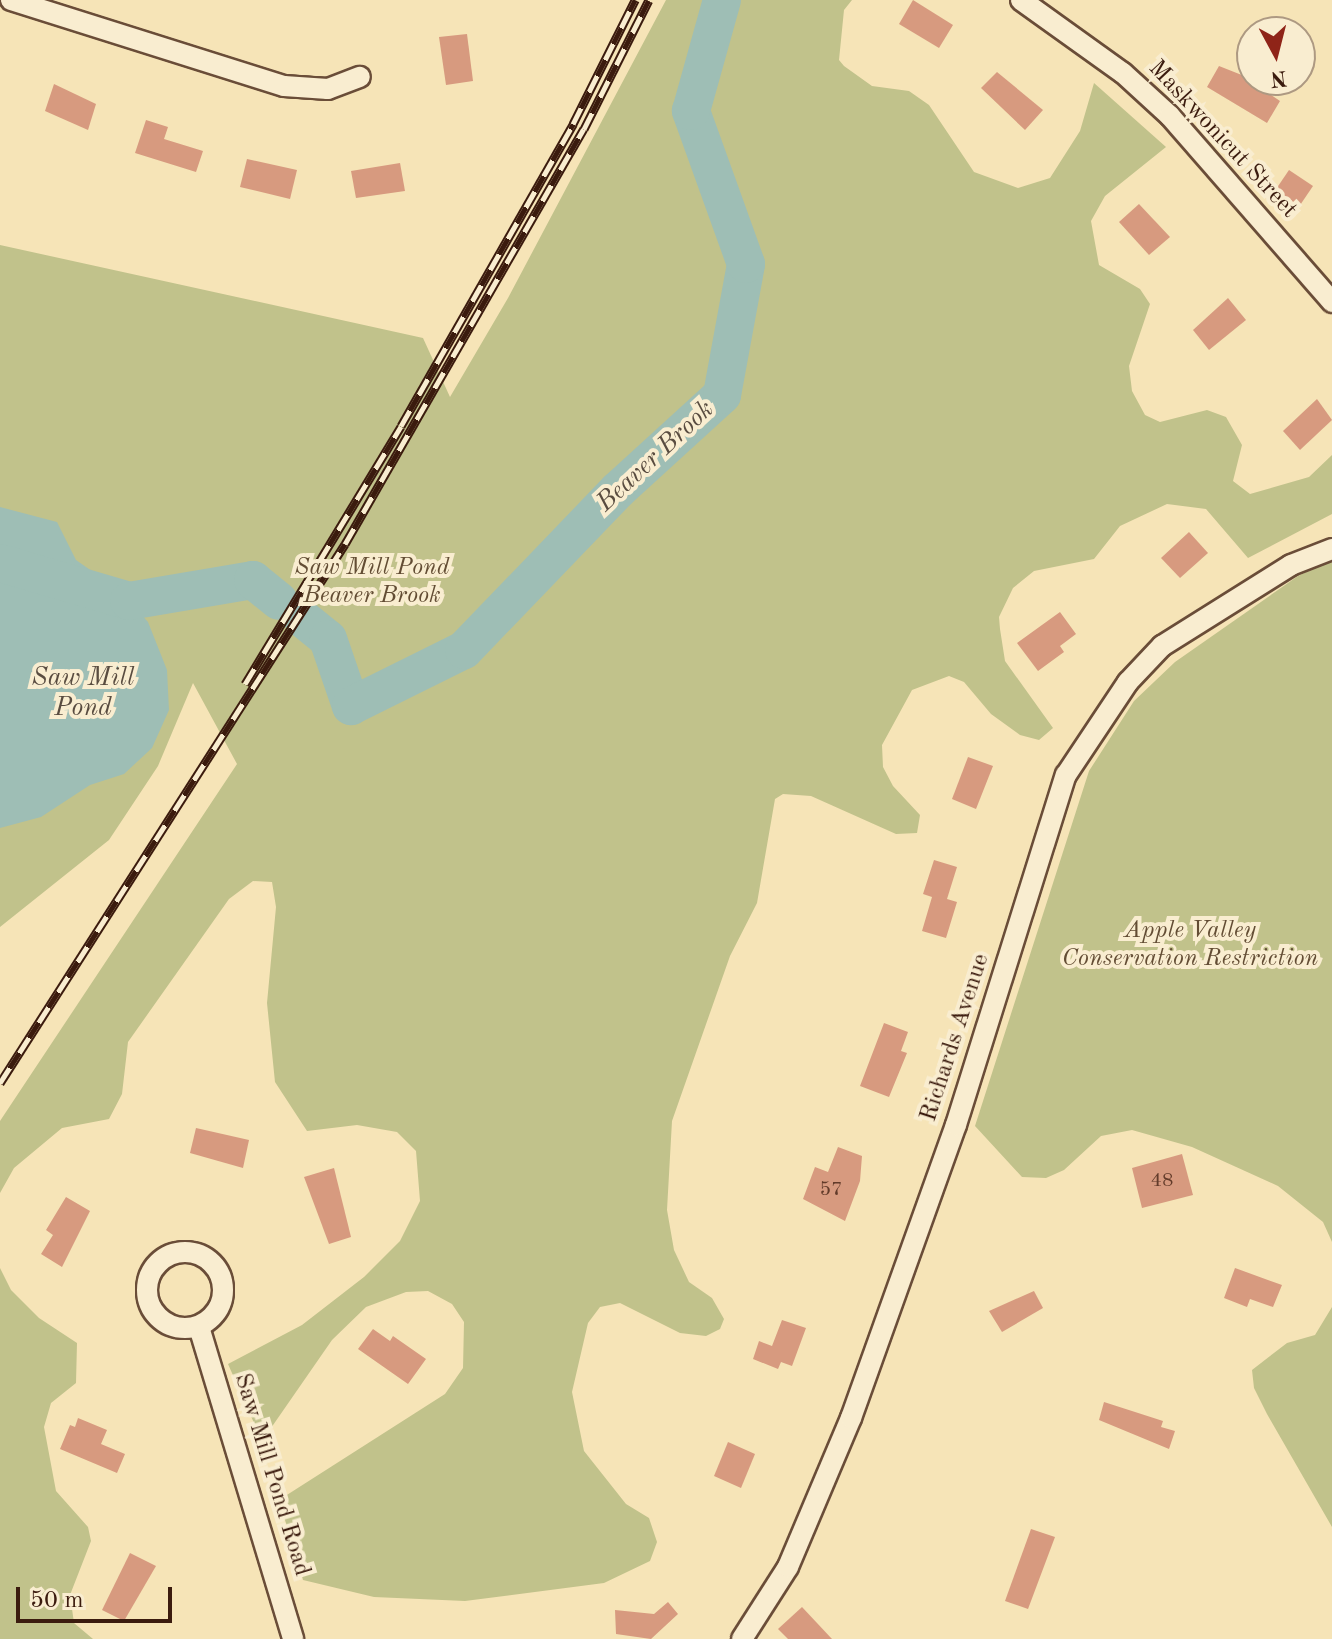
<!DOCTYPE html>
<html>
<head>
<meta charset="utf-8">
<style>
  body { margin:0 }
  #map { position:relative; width:1332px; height:1639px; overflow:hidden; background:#f6e4b7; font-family:"Old Standard TT",serif }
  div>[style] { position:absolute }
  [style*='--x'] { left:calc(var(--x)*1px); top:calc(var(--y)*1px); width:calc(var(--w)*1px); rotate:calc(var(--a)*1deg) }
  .green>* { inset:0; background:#c1c28b }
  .water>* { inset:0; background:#9ebeb5 }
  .river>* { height:38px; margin:-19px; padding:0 19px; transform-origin:19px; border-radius:19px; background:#9ebeb5 }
  .building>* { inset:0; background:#d79a7f }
  .roads { filter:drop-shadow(2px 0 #6a4d38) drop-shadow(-2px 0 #6a4d38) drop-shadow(0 2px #6a4d38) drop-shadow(0 -2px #6a4d38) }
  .minor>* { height:20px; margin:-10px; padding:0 10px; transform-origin:10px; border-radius:10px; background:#f9edd0 }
  .minor>.ring { margin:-10px; padding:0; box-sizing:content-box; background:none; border:20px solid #f9edd0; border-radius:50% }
  .rail>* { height:9px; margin-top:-4.5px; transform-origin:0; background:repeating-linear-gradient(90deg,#f9edd0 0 18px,#3b1b0e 0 36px); box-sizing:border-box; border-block:2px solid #3b1b0e }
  span { translate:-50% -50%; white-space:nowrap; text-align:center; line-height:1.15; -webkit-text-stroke:8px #f9edd0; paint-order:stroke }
  .number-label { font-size:20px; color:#623b2a }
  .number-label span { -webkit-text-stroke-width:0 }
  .street-label { font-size:24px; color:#3b1b0e }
  .park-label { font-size:24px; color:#634d34; font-style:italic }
  .water-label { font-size:26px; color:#594c40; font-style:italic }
  .north { position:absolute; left:1236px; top:16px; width:80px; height:80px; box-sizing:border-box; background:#f9edd0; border:2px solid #ad9982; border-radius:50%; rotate:173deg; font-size:22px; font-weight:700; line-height:32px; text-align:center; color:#3b1b0e }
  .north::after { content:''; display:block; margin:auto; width:28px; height:36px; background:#8f2418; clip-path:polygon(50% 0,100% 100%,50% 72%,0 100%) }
  .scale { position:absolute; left:16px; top:1587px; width:156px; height:36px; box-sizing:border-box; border:4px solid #3b1b0e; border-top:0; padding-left:10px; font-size:24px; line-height:28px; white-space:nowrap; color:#3b1b0e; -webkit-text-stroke:6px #f9edd0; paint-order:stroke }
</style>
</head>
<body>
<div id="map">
  <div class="green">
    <div style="clip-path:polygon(666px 0,852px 0,844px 10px,839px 60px,844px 66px,872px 86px,909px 91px,929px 105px,974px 172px,1018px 188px,1050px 178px,1080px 131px,1094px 83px,1166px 147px,1105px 196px,1091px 221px,1099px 265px,1140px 289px,1150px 304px,1129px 366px,1132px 391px,1145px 415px,1160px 422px,1207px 410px,1226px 417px,1242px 445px,1233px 481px,1250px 494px,1309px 477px,1332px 455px,1332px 514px,1248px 558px,1206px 509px,1167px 504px,1120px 526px,1094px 559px,1034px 571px,1013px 588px,999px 617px,1000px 629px,1005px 661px,1053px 728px,1039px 740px,1020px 735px,991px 714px,964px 682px,949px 676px,912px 690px,882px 745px,883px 767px,893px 786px,920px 815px,917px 833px,896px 834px,811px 796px,783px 794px,775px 799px,757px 903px,730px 956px,672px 1121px,667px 1210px,674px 1250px,689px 1282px,712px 1298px,724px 1319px,720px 1329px,706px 1336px,680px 1333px,620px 1303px,600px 1307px,588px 1323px,572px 1392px,584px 1451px,626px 1504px,649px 1518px,657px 1542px,650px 1561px,604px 1583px,465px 1601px,374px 1597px,303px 1580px,279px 1500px,445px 1394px,463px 1368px,464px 1322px,452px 1304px,428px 1291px,406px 1292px,366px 1307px,332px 1340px,262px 1441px,228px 1364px,302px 1325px,364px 1277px,400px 1241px,420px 1201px,416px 1151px,397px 1132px,357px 1125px,307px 1131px,275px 1082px,267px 1003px,276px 907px,272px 882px,253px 881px,229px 899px,128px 1042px,122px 1094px,109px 1119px,62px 1128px,14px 1168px,0 1193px,0 1121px,237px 764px,193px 683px,158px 766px,109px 840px,0 927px,0 245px,423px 338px,450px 397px,508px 298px)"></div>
    <div style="clip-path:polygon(1332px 560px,1332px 1242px,1323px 1222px,1278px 1186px,1192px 1147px,1132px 1130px,1101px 1136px,1064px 1170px,1046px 1178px,1022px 1177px,975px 1126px,1089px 771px,1134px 701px,1175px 662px,1298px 576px)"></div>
    <div style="clip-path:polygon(0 1268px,11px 1290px,39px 1318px,77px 1343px,76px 1383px,51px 1403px,44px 1427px,56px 1491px,88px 1527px,91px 1541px,70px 1595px,74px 1623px,93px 1639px,0 1639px)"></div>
    <div style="clip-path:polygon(1332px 1307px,1332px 1527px,1267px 1414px,1254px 1388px,1252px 1370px,1287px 1343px,1315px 1335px)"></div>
  </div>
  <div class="water">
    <div style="clip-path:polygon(0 507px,57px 522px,76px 560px,119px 590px,148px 622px,167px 670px,169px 710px,152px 748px,124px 774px,90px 785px,41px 817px,0 828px)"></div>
  </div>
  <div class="river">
    <div style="--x:0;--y:563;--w:134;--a:16.4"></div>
    <div style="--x:129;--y:601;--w:126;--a:-9.6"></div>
    <div style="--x:253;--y:580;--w:33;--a:39"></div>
    <div style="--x:302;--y:618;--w:33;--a:39"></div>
    <div style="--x:328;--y:639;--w:71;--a:71.1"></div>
    <div style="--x:351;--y:706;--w:126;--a:-26.4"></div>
    <div style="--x:464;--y:650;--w:222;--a:-46.1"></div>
    <div style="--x:618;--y:490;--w:141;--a:-42.4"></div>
    <div style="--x:722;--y:395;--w:133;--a:-79.6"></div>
    <div style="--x:746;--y:264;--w:163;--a:-109.8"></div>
    <div style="--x:691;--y:111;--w:115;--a:-74.4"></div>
  </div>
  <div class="building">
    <div style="clip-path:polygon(913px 0,953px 25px,939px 48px,899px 24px)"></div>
    <div style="clip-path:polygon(467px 34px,473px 81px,446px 85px,439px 37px)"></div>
    <div style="clip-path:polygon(1219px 66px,1267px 85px,1264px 90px,1280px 101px,1267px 123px,1207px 87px)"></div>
    <div style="clip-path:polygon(997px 72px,1043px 110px,1025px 130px,981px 88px)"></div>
    <div style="clip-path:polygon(54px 84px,96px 104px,88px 130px,45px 111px)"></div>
    <div style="clip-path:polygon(146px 120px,168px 127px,164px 139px,203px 151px,196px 172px,135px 153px)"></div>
    <div style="clip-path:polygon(247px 159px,297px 170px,290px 199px,240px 187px)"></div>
    <div style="clip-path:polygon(400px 163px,405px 191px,356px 198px,351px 171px)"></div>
    <div style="clip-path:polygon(1289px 170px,1313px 186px,1292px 217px,1268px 201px)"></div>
    <div style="clip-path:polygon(1139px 204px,1170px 237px,1149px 255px,1119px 222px)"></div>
    <div style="clip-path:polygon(1228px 298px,1246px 320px,1209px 350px,1193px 330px)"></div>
    <div style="clip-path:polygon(1317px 399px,1332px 420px,1300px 450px,1283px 431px)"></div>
    <div style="clip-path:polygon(1189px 532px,1208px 553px,1180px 578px,1161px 558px)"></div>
    <div style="clip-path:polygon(1060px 612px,1076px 634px,1060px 646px,1064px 652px,1038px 671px,1017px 643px)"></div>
    <div style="clip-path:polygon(968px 757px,993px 766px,976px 809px,952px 799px)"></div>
    <div style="clip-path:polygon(934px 860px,957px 867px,947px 899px,957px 902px,946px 938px,922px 931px,932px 897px,923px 894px)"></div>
    <div style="clip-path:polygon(884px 1023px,908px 1032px,901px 1051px,907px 1053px,889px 1097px,860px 1086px)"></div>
    <div style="clip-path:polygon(196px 1128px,249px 1140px,243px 1168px,190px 1153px)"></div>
    <div style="clip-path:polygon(838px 1147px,862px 1156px,860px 1181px,845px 1221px,803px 1199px,815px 1167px,828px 1172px)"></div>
    <div style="clip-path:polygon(1182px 1154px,1193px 1195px,1142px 1208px,1132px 1168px)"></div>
    <div style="clip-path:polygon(334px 1168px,351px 1237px,329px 1244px,304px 1177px)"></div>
    <div style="clip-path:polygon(66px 1197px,90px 1211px,62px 1267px,41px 1254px,53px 1235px,46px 1230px)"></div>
    <div style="clip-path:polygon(1235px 1268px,1282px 1285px,1273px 1307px,1250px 1299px,1247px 1307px,1224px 1298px)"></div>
    <div style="clip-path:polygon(1034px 1291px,1043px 1308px,1002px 1332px,989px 1311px)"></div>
    <div style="clip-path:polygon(782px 1320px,806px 1328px,792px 1366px,781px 1362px,778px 1369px,753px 1359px,759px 1341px,772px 1346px)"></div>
    <div style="clip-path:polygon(373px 1329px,390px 1341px,393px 1336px,426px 1359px,408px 1384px,358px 1349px)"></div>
    <div style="clip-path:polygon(1104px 1402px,1163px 1421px,1161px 1427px,1175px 1431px,1169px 1449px,1099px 1420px)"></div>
    <div style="clip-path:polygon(78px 1418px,107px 1430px,101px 1444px,125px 1454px,117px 1473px,60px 1449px,70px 1425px,75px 1427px)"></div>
    <div style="clip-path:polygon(728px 1442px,755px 1454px,741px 1488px,714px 1476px)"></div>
    <div style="clip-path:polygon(1031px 1529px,1055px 1537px,1028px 1609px,1005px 1601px)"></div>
    <div style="clip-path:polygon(130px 1553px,156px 1566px,124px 1621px,102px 1610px)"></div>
    <div style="clip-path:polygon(668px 1602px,678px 1614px,651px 1639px,616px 1634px,615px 1610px,654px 1614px)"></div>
    <div style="clip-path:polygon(802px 1607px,832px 1639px,788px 1639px,778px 1629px)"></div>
  </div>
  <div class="roads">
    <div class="minor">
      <div style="--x:11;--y:0;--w:286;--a:17.5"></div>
      <div style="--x:284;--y:86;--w:44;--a:3.9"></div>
      <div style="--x:328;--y:89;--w:34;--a:-21"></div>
      <div style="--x:1021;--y:0;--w:125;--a:35.6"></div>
      <div style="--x:1123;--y:73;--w:64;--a:42.5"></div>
      <div style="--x:1170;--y:116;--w:247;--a:48.9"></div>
      <div class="ring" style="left:147px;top:1252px;width:56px;height:56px"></div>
      <div style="--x:199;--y:1327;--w:326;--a:73.2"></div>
      <div style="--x:742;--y:1639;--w:85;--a:-57.4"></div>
      <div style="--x:788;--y:1567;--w:162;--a:-67.1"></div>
      <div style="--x:851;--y:1418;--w:311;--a:-70.3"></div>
      <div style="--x:956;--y:1125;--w:367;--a:-72.6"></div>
      <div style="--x:1066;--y:775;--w:112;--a:-56.3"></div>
      <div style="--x:1128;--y:682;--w:50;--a:-46.6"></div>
      <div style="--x:1162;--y:646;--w:152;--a:-32.1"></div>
      <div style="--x:1291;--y:565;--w:44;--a:-21.3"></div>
    </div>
  </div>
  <div class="rail">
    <div style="--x:245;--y:684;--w:301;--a:-58.8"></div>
    <div style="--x:401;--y:426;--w:348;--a:-60.3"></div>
    <div style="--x:573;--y:124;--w:139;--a:-63.4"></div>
    <div style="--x:0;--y:1083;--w:640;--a:-57.38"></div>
    <div style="--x:345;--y:544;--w:479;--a:-60.1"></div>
    <div style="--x:584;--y:129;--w:144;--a:-63.3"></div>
  </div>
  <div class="number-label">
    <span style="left:1162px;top:1181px">48</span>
    <span style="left:831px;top:1190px">57</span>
  </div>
  <div class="street-label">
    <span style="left:1222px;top:140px;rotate:47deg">Maskwonicut Street</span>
    <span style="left:956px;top:1038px;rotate:-72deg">Richards Avenue</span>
    <span style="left:271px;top:1475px;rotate:73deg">Saw Mill Pond Road</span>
  </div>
  <div class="park-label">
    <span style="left:372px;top:583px">Saw Mill Pond<br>Beaver Brook</span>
    <span style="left:1190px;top:946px">Apple Valley<br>Conservation Restriction</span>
  </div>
  <div class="water-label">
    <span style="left:656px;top:457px;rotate:-43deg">Beaver Brook</span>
    <span style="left:83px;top:694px">Saw Mill<br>Pond</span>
  </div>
  <div class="north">N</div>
  <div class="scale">50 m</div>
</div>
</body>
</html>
